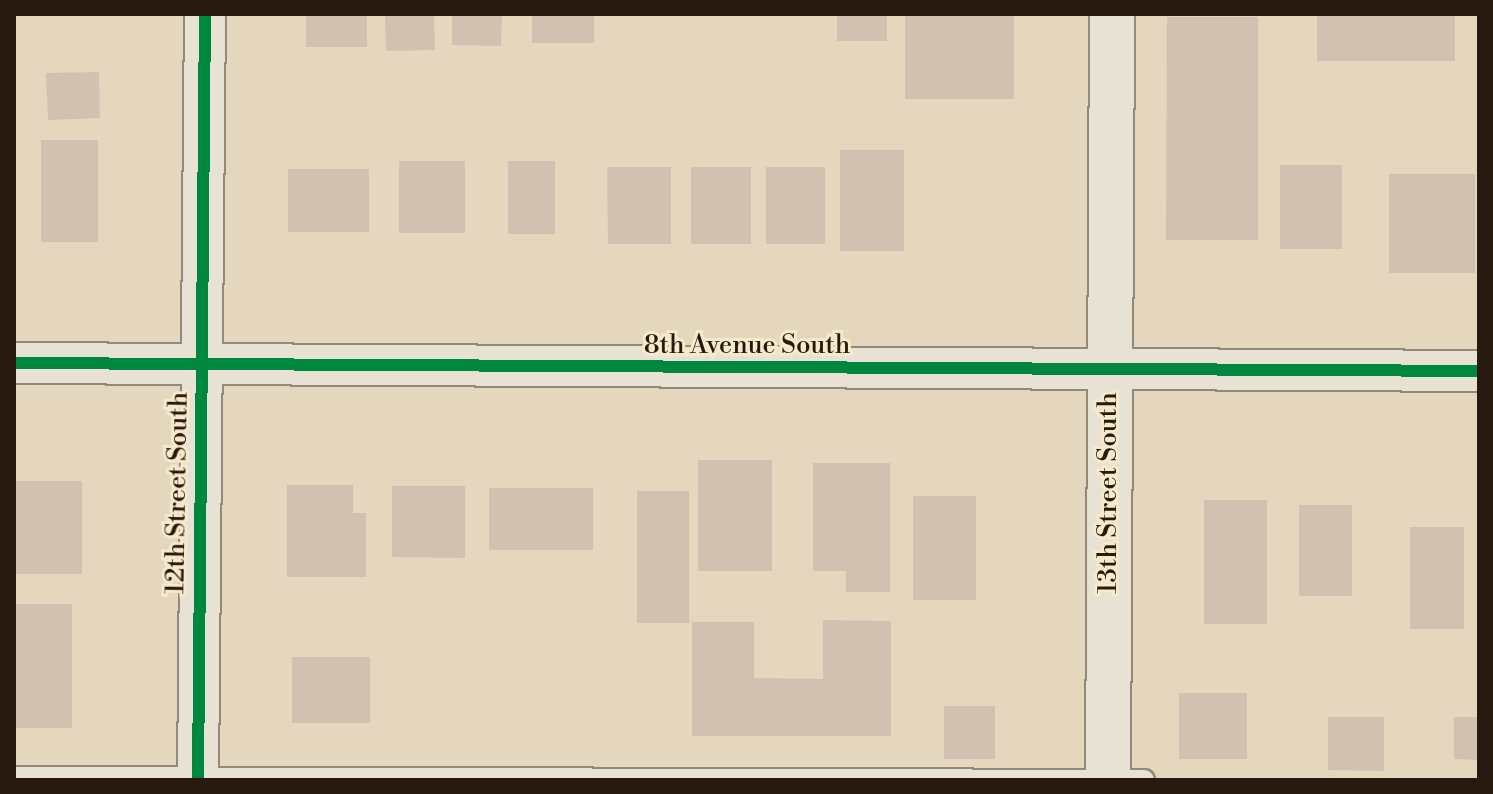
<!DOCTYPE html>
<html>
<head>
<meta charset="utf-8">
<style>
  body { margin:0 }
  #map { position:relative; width:1493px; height:794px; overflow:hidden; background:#e4d7be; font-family:"Libre Bodoni",serif }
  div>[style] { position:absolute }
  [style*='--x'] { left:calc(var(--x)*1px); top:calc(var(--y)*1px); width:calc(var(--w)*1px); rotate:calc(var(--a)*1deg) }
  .building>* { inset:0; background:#d2c1b0 }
  .roads { filter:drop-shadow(2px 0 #92897a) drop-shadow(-2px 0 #92897a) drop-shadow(0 2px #92897a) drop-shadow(0 -2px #92897a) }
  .lane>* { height:20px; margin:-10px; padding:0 10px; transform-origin:10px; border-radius:10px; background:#e8e2d5 }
  .street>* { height:40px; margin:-20px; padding:0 20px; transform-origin:20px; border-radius:20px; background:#e8e2d5 }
  .secondary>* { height:44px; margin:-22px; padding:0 22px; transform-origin:22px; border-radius:22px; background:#e8e2d5 }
  .cycleway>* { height:12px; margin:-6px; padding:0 6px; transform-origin:6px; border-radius:6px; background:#00873e }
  span { translate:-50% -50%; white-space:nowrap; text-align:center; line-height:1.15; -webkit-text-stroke:6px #f7e9cb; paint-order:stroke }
  .street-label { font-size:26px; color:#27190f }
  .frame { position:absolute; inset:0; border:16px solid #27190f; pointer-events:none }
</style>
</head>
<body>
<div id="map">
  <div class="building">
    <div style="clip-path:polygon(306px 14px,367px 14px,367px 47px,306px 47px)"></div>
    <div style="clip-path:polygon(385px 14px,434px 14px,435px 50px,386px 51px)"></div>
    <div style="clip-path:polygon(452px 14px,502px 14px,501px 46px,452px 45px)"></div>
    <div style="clip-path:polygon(532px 14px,594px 14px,594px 43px,532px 43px)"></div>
    <div style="clip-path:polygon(837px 14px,887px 14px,887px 41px,837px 41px)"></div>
    <div style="clip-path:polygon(905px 14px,1014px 14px,1014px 99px,905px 99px)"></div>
    <div style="clip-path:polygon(1317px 14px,1455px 14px,1455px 61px,1317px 61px)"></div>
    <div style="clip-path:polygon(1167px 17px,1258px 17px,1258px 240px,1166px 240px)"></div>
    <div style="clip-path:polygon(99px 72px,100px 118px,48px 120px,46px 73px)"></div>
    <div style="clip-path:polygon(41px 140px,98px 140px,98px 242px,41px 242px)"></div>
    <div style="clip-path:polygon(840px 150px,904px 150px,904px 251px,840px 251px)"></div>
    <div style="clip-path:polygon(399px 161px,465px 161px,465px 233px,399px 233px)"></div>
    <div style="clip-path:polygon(508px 161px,555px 161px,555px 234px,508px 234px)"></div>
    <div style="clip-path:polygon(1280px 165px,1342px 165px,1342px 249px,1280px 249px)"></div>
    <div style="clip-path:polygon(607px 167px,671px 167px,671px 244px,608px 244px)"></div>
    <div style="clip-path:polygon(691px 167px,751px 167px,751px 244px,691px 244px)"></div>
    <div style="clip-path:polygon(766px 167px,825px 167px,825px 244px,766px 244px)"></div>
    <div style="clip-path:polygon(288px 169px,369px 169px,369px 232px,288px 232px)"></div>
    <div style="clip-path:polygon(1389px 174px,1475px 174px,1475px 273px,1389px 273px)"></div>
    <div style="clip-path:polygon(698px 460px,772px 460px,772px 571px,698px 571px)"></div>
    <div style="clip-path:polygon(813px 463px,890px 463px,890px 592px,846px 592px,846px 571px,813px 571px)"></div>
    <div style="clip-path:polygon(14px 481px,82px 481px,82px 574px,14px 574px)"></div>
    <div style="clip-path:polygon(287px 485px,353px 485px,353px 513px,366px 513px,366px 577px,287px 577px)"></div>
    <div style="clip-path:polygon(392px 486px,465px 486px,465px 558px,392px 557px)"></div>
    <div style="clip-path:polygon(489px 488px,593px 488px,593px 550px,489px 550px)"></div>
    <div style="clip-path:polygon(637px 491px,689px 491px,689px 623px,637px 623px)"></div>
    <div style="clip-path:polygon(913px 496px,976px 496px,976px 600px,913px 600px)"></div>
    <div style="clip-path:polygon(1204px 500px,1267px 500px,1267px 624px,1204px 624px)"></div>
    <div style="clip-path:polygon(1299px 505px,1352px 505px,1352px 596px,1299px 596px)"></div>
    <div style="clip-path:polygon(1410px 527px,1464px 527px,1464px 629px,1410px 629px)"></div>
    <div style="clip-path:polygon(14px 604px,72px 604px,72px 728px,14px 728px)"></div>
    <div style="clip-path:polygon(823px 620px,891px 621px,891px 736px,692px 736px,692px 622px,754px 622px,754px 678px,823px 679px)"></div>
    <div style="clip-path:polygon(292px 657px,370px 657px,370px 723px,292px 723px)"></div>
    <div style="clip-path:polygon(1179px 693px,1247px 693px,1247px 759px,1179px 759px)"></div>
    <div style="clip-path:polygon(944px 706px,995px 706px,995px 759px,944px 759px)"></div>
    <div style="clip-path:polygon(1328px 717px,1384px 717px,1384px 771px,1328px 770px)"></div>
    <div style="clip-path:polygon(1454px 717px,1479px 717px,1479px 760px,1454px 759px)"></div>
  </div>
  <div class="roads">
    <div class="lane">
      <div style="--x:14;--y:777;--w:1130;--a:0.15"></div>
    </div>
    <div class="street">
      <div style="--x:14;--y:363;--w:1465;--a:0.31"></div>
      <div style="--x:198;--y:780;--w:766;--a:-89.48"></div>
    </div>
    <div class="secondary">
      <div style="--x:1108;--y:780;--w:766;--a:-89.7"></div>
    </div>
  </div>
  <div class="cycleway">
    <div style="--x:14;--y:363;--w:1465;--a:0.31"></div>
    <div style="--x:198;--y:780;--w:766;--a:-89.48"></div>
  </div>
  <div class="street-label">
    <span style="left:747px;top:346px">8th Avenue South</span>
    <span style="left:178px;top:493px;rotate:-89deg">12th Street South</span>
    <span style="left:1109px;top:493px;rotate:-90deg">13th Street South</span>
  </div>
  <div class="frame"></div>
</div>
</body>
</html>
